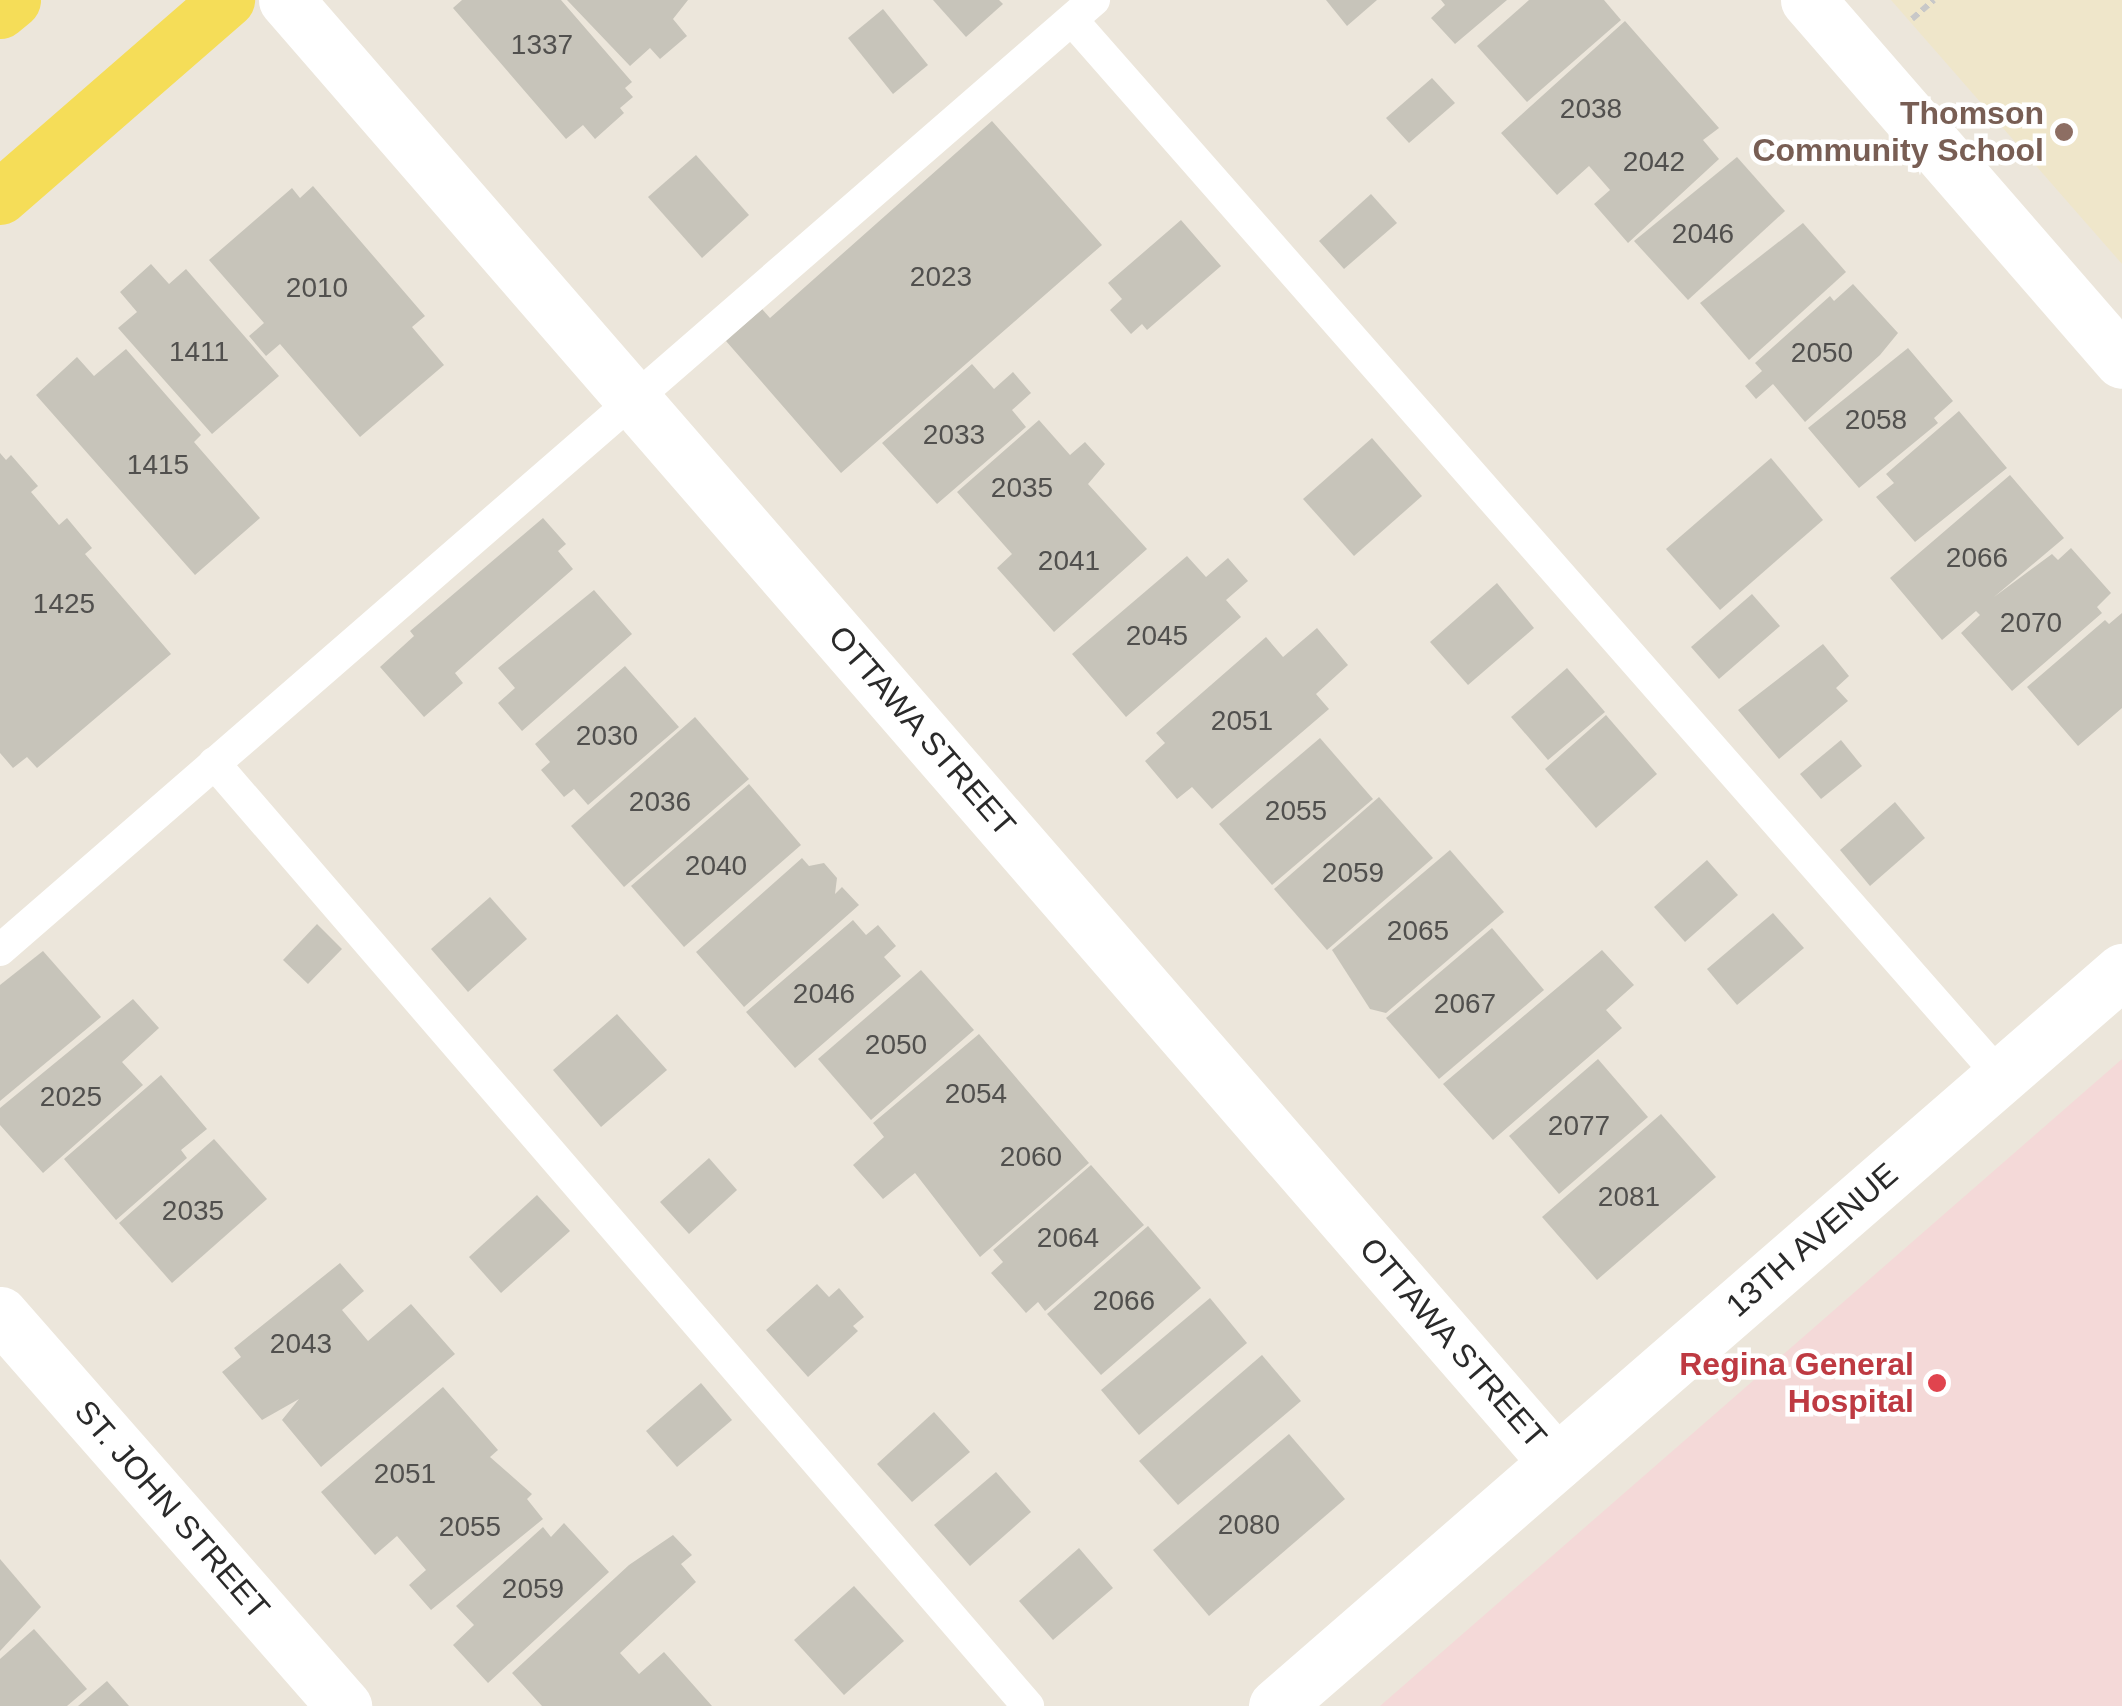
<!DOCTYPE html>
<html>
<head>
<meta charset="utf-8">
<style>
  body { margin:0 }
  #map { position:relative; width:2122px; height:1706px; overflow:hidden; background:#ece6db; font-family:Arial,sans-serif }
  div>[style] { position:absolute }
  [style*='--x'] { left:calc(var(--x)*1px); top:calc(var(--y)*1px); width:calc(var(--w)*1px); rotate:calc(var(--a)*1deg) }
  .education>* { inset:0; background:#efe6ca }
  .medical>* { inset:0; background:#f4d9d8 }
  .building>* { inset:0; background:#c7c4ba }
  .path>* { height:6px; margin-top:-3px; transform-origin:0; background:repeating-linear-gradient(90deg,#c8c8c8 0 8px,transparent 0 13px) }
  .service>* { height:32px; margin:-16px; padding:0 16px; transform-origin:16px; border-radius:16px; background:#fff }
  .minor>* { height:55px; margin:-27.5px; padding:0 27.5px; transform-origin:27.5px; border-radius:27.5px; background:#fff }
  .primary>* { height:55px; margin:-27.5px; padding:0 27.5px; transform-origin:27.5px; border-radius:27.5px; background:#f5dd58 }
  .dots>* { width:28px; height:28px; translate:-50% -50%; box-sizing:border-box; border:5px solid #fff; border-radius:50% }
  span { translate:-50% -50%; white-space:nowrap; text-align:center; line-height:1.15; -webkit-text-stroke:9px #fff; paint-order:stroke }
  .number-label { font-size:28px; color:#51504e }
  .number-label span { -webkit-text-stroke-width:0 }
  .education-label { font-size:32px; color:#785e54; font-weight:700 }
  .right { translate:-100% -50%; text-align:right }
  .street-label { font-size:32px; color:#2a2a2a }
  .health-label { font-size:32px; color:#be3a42; font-weight:700 }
</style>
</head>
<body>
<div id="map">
  <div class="education">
    <div style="clip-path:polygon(1892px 0,2122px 0,2122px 264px,1891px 0)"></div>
  </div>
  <div class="medical">
    <div style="clip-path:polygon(2122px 1059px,2122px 1706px,1380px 1706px)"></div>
  </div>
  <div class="building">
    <div style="clip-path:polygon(462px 0,561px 0,632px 82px,625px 88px,633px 97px,620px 108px,624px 113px,595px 139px,583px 125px,566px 139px,453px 8px)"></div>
    <div style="clip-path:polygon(567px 0,688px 0,673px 19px,687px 36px,660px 59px,650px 48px,630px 66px)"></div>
    <div style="clip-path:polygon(933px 0,999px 0,1003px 4px,966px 37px)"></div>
    <div style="clip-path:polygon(1326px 0,1377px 0,1347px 26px)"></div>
    <div style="clip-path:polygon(1441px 0,1507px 0,1455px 44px,1431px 18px,1445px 5px)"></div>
    <div style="clip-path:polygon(1529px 0,1604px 0,1621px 20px,1527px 102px,1477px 46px)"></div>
    <div style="clip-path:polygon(883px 9px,928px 65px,893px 94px,848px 38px)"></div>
    <div style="clip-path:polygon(1625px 21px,1719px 128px,1703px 140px,1719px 159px,1628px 243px,1594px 204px,1610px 190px,1589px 166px,1557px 195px,1501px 133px)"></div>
    <div style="clip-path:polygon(1432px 78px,1455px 103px,1409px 143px,1386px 118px)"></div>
    <div style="clip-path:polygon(992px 121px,1102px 245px,841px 473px,726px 341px,762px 309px,770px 318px)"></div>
    <div style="clip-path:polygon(696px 155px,749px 215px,702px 258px,648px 197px)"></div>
    <div style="clip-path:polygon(1737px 157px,1785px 211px,1688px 300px,1634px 241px)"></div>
    <div style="clip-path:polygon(313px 186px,425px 316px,412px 327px,444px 365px,360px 437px,280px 344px,266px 356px,249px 336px,264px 323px,209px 260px,292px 188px,300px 198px)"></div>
    <div style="clip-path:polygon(1371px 194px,1397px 223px,1344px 269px,1319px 241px)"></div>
    <div style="clip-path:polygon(1181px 220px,1221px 266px,1147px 330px,1142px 324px,1131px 334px,1110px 310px,1122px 299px,1108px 283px)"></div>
    <div style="clip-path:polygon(1803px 223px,1846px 272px,1749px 360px,1700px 303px)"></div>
    <div style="clip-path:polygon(151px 264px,169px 284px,186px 269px,279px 376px,212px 434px,118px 328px,137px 312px,120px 292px)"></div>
    <div style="clip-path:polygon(1853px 284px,1898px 333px,1880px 355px,1805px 422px,1773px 384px,1756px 399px,1745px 386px,1762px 371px,1755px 363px,1830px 296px,1834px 301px)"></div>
    <div style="clip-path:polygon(1908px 348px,1953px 401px,1934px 418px,1938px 423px,1859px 488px,1808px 428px)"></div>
    <div style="clip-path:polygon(126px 349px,201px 435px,194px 442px,260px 518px,195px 575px,36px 395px,77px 357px,94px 376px)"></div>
    <div style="clip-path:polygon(972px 364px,994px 389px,1013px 372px,1031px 393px,1012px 410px,1026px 427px,937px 504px,882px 443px)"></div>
    <div style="clip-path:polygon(1959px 411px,2007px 468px,1915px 542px,1876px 497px,1894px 483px,1886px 474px)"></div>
    <div style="clip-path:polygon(1039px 420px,1070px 455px,1085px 442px,1105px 464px,1088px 484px,1147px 549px,1054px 632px,997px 568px,1012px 554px,957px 492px)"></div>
    <div style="clip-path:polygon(1372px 438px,1422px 496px,1354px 556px,1303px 499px)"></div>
    <div style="clip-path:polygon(0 453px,6px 460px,11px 455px,38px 486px,31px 492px,59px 525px,67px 518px,92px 548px,85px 554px,171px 654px,37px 768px,27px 757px,13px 768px,0 753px)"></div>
    <div style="clip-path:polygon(1771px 458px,1823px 520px,1720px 610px,1666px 549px)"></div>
    <div style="clip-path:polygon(2010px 475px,2064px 538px,1994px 597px,2052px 554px,2058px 560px,2071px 548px,2111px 593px,2097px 607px,2102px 613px,2012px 691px,1961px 633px,1980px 615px,1976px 611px,1942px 640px,1890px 578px)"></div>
    <div style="clip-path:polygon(543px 518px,566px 544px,558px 551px,573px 569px,455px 673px,463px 683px,424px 717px,380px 667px,414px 636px,410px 631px)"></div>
    <div style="clip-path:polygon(1187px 556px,1206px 577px,1228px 558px,1248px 581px,1226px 600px,1241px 617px,1126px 717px,1072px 654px)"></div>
    <div style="clip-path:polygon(1497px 583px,1534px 628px,1468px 685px,1430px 642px)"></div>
    <div style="clip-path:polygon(594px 590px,632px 634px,522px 731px,498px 703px,515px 688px,498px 668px)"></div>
    <div style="clip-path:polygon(1752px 594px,1780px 626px,1719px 679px,1691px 647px)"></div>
    <div style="clip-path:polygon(2122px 613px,2122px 708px,2078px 746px,2027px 687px,2105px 620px,2109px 624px)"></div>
    <div style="clip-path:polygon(1317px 628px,1348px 665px,1316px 694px,1329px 709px,1212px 809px,1192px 787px,1177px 799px,1145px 761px,1165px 743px,1156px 733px,1266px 637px,1283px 657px)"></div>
    <div style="clip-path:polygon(1823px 644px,1849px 676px,1836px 688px,1848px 701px,1779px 759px,1738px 710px)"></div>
    <div style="clip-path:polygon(625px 666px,679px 727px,588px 805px,574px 789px,564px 797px,541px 770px,550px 762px,535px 744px)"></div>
    <div style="clip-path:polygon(1567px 668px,1605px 712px,1548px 760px,1511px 717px)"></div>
    <div style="clip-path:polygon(1606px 715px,1657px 774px,1596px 828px,1545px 769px)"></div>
    <div style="clip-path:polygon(695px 717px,749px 779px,624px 887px,571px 826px)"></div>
    <div style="clip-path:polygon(1320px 738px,1373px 799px,1272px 885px,1219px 824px)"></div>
    <div style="clip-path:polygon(1841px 740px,1862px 766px,1821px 799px,1800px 774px)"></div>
    <div style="clip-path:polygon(749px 784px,801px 845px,684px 947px,631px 886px)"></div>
    <div style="clip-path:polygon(1379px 797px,1433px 858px,1327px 950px,1274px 889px)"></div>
    <div style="clip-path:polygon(1895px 802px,1925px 838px,1870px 886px,1840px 850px)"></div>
    <div style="clip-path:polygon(1450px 850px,1504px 912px,1386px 1013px,1370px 1009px,1332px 950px)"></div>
    <div style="clip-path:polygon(802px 858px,809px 866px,824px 863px,837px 878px,835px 894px,842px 887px,859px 905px,744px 1007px,696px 952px)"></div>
    <div style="clip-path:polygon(1707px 860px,1738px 895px,1685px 942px,1654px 907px)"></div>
    <div style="clip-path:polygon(490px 897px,527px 939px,468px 992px,431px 949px)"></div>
    <div style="clip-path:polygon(1773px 913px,1804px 948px,1737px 1005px,1707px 969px)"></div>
    <div style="clip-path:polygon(853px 920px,866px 935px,878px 925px,896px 946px,884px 957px,901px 976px,795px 1068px,746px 1012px)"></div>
    <div style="clip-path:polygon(317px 924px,342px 949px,308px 984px,283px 960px)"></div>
    <div style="clip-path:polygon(1492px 928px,1544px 990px,1439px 1079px,1386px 1018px)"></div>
    <div style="clip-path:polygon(1602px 950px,1634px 985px,1606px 1010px,1622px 1028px,1493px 1140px,1443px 1084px)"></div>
    <div style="clip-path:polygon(43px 951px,101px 1017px,0 1101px,0 985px)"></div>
    <div style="clip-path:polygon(921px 970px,974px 1030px,871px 1120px,818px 1059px)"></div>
    <div style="clip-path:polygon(133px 999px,159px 1028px,122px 1062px,143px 1085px,43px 1173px,0 1125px,0 1108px)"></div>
    <div style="clip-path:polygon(617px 1014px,667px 1070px,601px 1127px,553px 1070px)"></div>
    <div style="clip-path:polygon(979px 1034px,1089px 1163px,980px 1257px,915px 1173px,883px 1199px,853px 1165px,884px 1137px,873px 1123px)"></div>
    <div style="clip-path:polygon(1598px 1059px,1648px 1117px,1559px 1194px,1509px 1136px)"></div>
    <div style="clip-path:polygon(161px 1075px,207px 1129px,181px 1150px,187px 1158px,116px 1220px,64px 1159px)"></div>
    <div style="clip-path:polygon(1661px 1114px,1716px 1177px,1597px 1280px,1542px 1217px)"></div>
    <div style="clip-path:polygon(214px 1139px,267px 1199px,172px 1283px,119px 1223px)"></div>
    <div style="clip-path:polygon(709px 1158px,737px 1190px,689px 1234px,660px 1202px)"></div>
    <div style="clip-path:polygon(1091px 1165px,1144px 1225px,1045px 1311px,1038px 1302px,1026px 1313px,991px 1273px,1003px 1262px,993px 1250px)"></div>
    <div style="clip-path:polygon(537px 1195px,570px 1231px,501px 1293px,469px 1257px)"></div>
    <div style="clip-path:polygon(1148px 1226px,1201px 1288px,1101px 1375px,1047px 1314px)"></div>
    <div style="clip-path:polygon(340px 1263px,364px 1291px,342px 1310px,368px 1341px,411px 1304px,455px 1354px,321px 1467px,282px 1420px,299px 1399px,262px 1420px,222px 1372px,241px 1357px,234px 1348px)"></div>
    <div style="clip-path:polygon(817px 1284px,829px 1297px,839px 1288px,864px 1317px,853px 1326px,858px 1331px,808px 1377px,766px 1330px)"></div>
    <div style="clip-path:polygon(1210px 1298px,1247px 1343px,1139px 1435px,1101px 1390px)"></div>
    <div style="clip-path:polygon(1262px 1355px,1301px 1401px,1178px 1505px,1139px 1461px)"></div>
    <div style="clip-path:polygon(701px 1383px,732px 1420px,677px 1467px,646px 1431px)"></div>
    <div style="clip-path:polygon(443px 1387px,498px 1450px,490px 1457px,532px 1494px,527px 1499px,543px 1519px,431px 1610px,409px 1585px,426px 1570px,397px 1536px,375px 1555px,321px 1492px)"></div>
    <div style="clip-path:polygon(934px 1412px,970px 1452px,912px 1502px,877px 1464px)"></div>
    <div style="clip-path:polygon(1289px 1434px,1345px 1499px,1209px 1616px,1153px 1550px)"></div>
    <div style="clip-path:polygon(996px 1472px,1031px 1512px,970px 1566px,934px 1525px)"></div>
    <div style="clip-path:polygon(564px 1523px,609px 1572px,488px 1683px,453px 1645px,474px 1625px,456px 1606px,543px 1527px,551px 1537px)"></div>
    <div style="clip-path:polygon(673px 1535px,692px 1555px,681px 1564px,696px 1582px,620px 1653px,639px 1674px,664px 1652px,712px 1706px,542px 1706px,512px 1673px,629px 1565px)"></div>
    <div style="clip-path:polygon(1079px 1548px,1113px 1588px,1053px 1640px,1019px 1601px)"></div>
    <div style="clip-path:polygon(0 1559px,41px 1607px,0 1651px)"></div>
    <div style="clip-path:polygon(854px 1586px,904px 1641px,844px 1695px,794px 1640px)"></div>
    <div style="clip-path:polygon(34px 1629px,87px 1689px,67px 1706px,0 1706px,0 1659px)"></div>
    <div style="clip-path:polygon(107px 1681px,129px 1706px,78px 1706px)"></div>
  </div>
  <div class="path">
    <div style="--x:1912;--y:19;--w:29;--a:-41"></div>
  </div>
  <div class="service">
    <div style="--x:1072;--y:20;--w:1406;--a:48.69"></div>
    <div style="--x:214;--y:763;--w:1246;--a:49.2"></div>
    <div style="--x:0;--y:950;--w:1449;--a:-40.97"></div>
  </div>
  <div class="minor">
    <div style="--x:286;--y:0;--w:1937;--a:49.02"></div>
    <div style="--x:1808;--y:0;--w:478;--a:49"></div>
    <div style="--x:0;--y:1314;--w:522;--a:48.73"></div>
    <div style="--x:1276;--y:1706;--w:1121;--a:-40.98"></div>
  </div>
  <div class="primary">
    <div style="--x:0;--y:11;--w:17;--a:-40"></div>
    <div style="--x:0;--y:197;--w:301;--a:-41"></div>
  </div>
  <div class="dots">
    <div style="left:2064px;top:132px;background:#8d6e63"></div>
    <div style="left:1937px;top:1383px;background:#e0444e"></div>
  </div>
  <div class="number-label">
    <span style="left:542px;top:45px">1337</span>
    <span style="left:1591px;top:109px">2038</span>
    <span style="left:1654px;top:162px">2042</span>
    <span style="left:1703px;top:234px">2046</span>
    <span style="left:941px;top:277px">2023</span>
    <span style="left:317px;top:288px">2010</span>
    <span style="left:199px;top:352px">1411</span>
    <span style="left:1822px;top:353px">2050</span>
    <span style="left:1876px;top:420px">2058</span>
    <span style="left:954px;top:435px">2033</span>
    <span style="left:158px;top:465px">1415</span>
    <span style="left:1022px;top:488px">2035</span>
    <span style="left:1977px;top:558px">2066</span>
    <span style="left:1069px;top:561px">2041</span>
    <span style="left:64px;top:604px">1425</span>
    <span style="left:2031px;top:623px">2070</span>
    <span style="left:1157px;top:636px">2045</span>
    <span style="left:1242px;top:721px">2051</span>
    <span style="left:607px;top:736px">2030</span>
    <span style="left:660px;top:802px">2036</span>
    <span style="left:1296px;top:811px">2055</span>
    <span style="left:716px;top:866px">2040</span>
    <span style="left:1353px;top:873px">2059</span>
    <span style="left:1418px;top:931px">2065</span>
    <span style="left:824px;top:994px">2046</span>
    <span style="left:1465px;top:1004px">2067</span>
    <span style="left:896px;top:1045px">2050</span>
    <span style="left:976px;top:1094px">2054</span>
    <span style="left:71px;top:1097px">2025</span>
    <span style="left:1579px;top:1126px">2077</span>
    <span style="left:1031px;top:1157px">2060</span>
    <span style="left:1629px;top:1197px">2081</span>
    <span style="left:193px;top:1211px">2035</span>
    <span style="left:1068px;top:1238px">2064</span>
    <span style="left:1124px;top:1301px">2066</span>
    <span style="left:301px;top:1344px">2043</span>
    <span style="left:405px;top:1474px">2051</span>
    <span style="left:1249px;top:1525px">2080</span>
    <span style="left:470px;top:1527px">2055</span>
    <span style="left:533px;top:1589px">2059</span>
  </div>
  <div class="education-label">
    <span class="right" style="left:2044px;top:132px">Thomson<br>Community School</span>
  </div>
  <div class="street-label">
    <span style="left:922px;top:731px;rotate:49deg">OTTAWA STREET</span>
    <span style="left:1812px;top:1240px;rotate:-41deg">13TH AVENUE</span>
    <span style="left:1453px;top:1343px;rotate:49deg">OTTAWA STREET</span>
    <span style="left:172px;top:1510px;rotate:49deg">ST. JOHN STREET</span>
  </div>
  <div class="health-label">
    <span class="right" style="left:1914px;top:1383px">Regina General<br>Hospital</span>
  </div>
</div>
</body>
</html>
